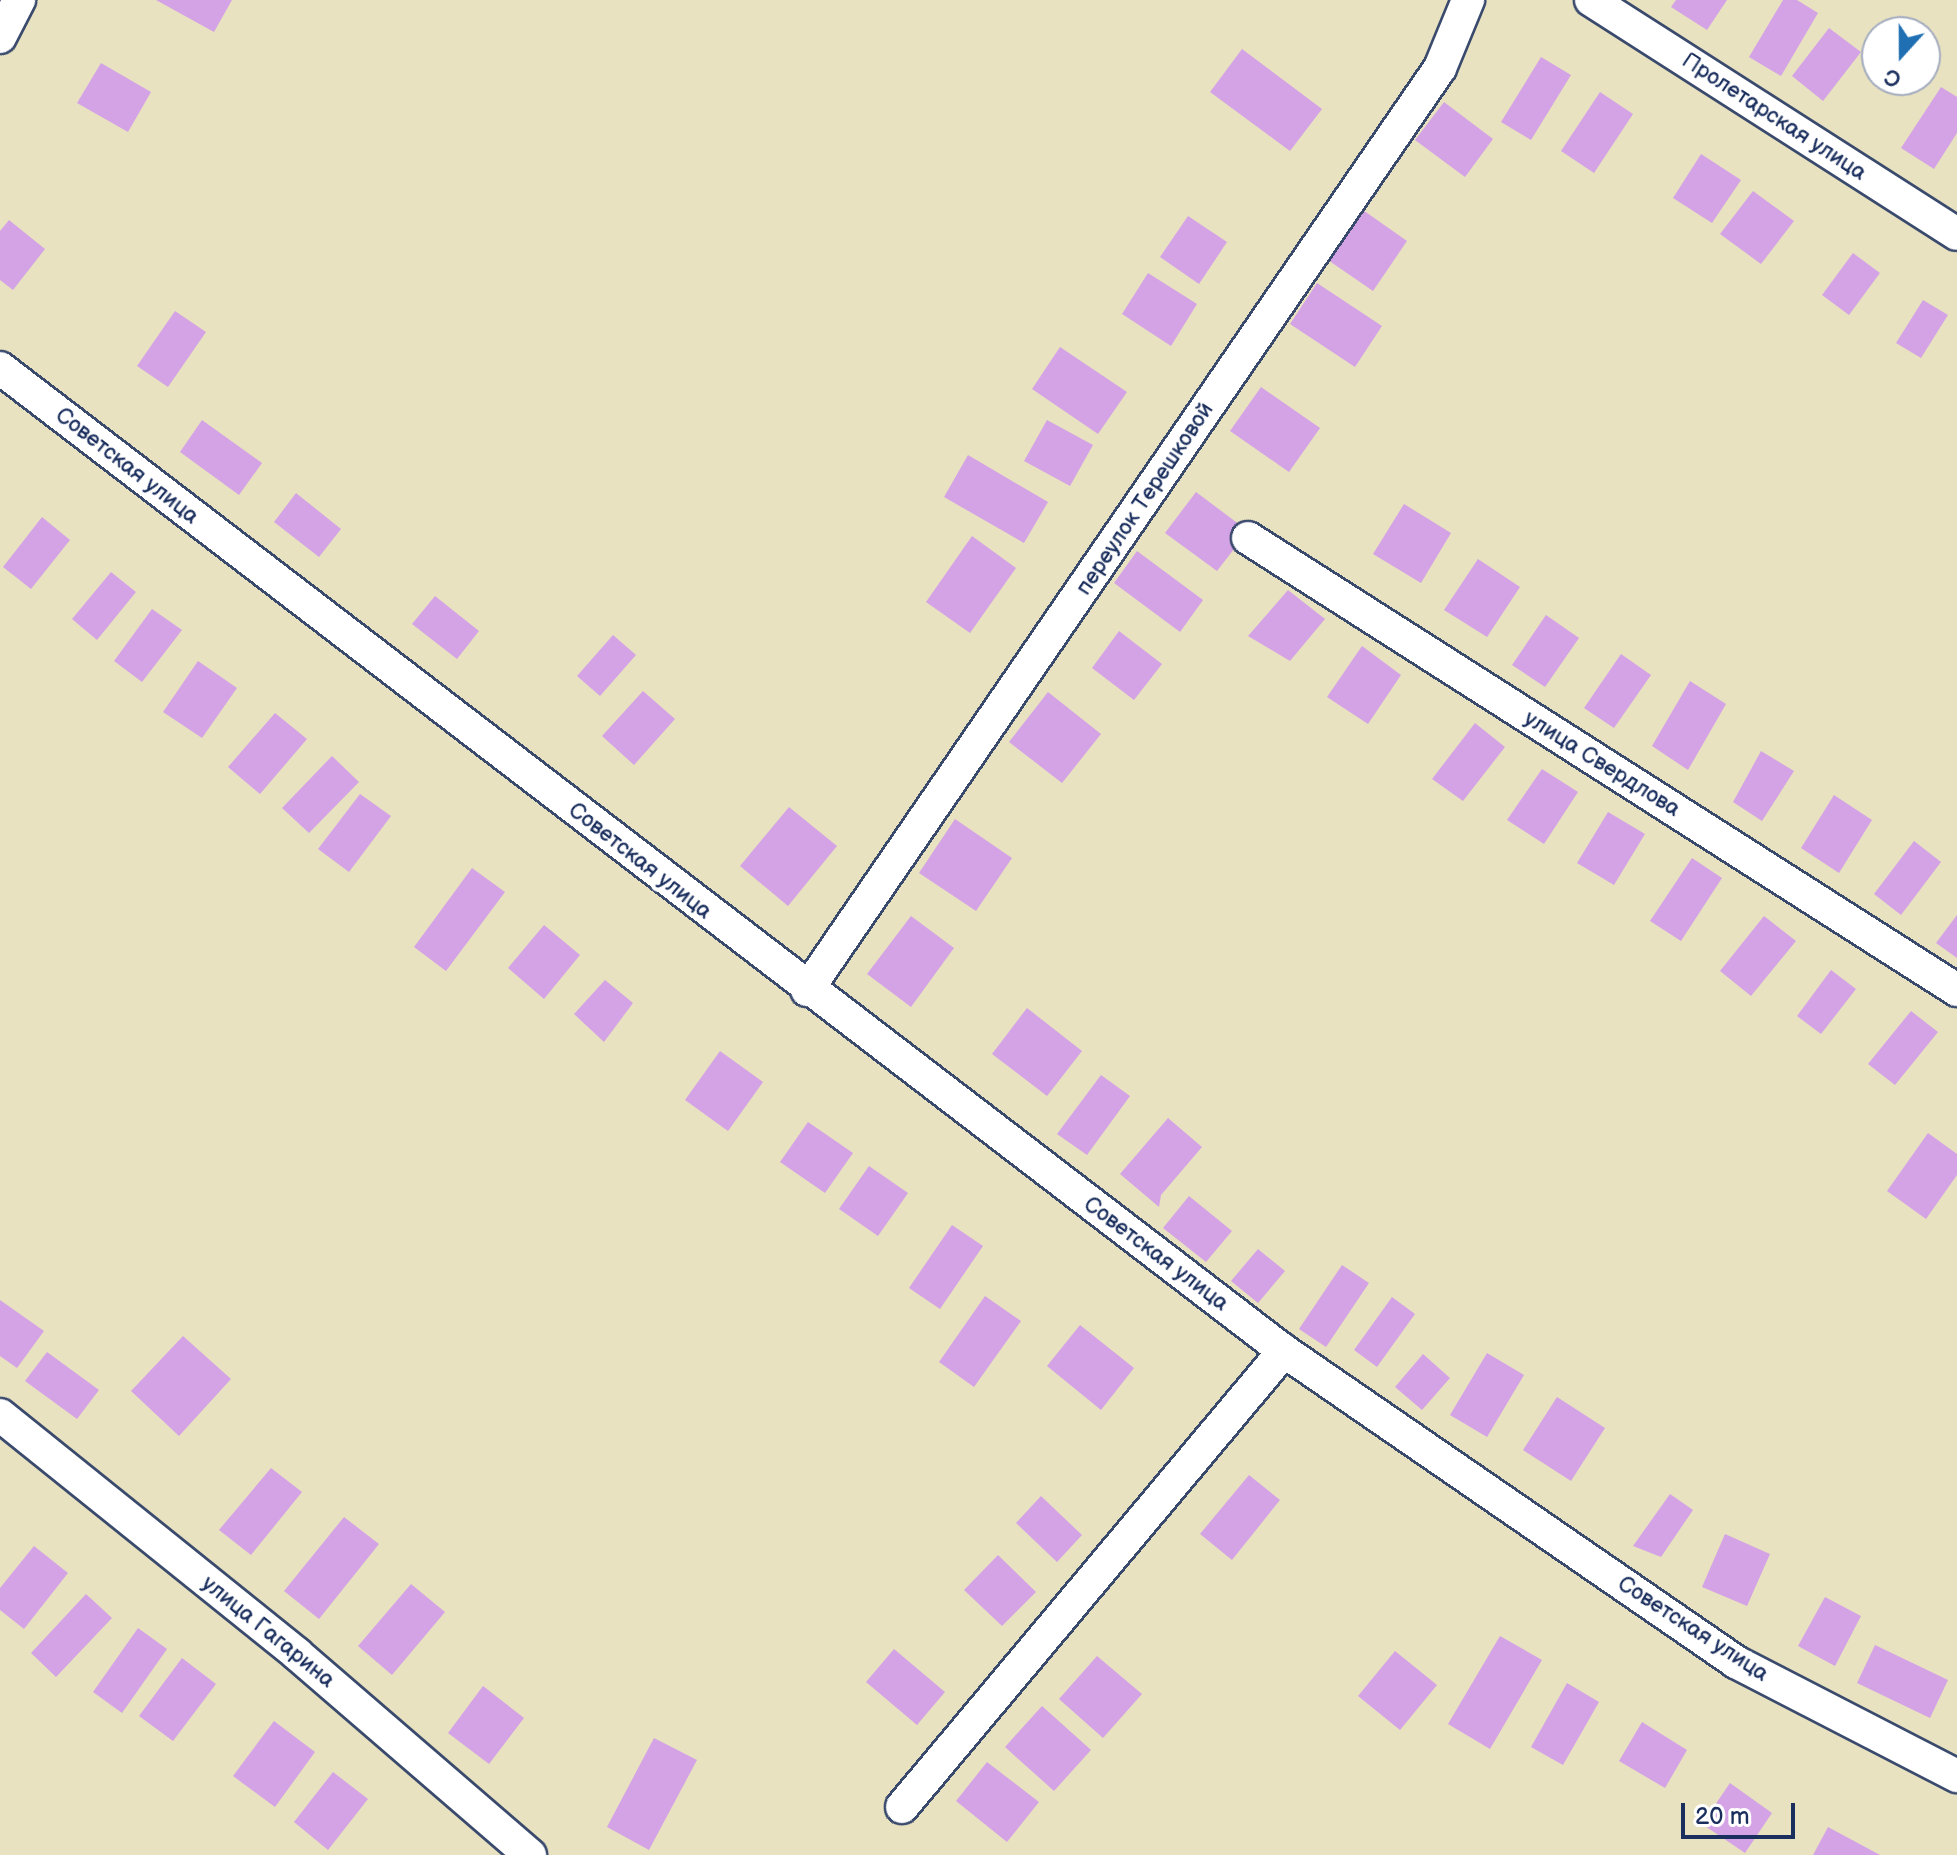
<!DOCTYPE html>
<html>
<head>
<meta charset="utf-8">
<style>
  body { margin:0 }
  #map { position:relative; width:1957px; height:1855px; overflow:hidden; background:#e8e2c0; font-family:"Balsamiq Sans",sans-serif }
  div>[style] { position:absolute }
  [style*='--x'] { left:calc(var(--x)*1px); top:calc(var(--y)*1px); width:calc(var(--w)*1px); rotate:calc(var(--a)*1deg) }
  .building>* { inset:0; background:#d4a3e5 }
  .roads { filter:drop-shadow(2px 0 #3a4a6d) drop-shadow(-2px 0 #3a4a6d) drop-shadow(0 2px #3a4a6d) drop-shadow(0 -2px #3a4a6d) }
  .street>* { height:32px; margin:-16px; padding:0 16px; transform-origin:16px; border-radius:16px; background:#fff }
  span { translate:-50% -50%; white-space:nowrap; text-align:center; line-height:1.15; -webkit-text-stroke:8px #fff; paint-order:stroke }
  .street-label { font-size:22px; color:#1b2f5e }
  .north { position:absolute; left:1861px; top:16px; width:80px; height:80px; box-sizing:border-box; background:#fff; border:2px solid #a4acbf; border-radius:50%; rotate:201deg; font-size:22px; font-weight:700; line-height:32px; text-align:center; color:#1b2f5e }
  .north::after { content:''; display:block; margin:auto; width:28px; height:36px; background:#1f6fb2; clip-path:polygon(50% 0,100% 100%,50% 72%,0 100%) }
  .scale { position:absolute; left:1681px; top:1803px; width:114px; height:36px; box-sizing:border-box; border:4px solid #1b2f5e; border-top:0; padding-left:10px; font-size:24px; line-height:28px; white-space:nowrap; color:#1b2f5e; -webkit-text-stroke:6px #fff; paint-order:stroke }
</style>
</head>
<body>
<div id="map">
  <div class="building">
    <div style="clip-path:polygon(156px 0,232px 0,214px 32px)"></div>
    <div style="clip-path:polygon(1676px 0,1727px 0,1707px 30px,1671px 7px)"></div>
    <div style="clip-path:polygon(1783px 0,1797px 0,1818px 13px,1781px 76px,1749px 57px)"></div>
    <div style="clip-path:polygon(1829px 28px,1861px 52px,1823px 101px,1792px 76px)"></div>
    <div style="clip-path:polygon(1242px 49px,1322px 109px,1290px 151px,1210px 92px)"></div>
    <div style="clip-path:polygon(1541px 57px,1571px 75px,1531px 140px,1501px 122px)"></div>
    <div style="clip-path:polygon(101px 63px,151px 92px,128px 132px,77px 103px)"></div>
    <div style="clip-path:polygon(1941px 87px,1957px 97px,1957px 133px,1934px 169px,1901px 148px)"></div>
    <div style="clip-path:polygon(1600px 92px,1633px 114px,1594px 173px,1561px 151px)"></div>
    <div style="clip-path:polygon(1444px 102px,1493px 139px,1465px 177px,1415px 140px)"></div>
    <div style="clip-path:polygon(1701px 154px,1741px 180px,1712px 223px,1673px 198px)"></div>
    <div style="clip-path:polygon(1753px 191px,1794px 221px,1761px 264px,1720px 234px)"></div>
    <div style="clip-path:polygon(1360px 208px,1407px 241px,1373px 291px,1325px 258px)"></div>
    <div style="clip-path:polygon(1188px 216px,1227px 242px,1199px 284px,1160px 257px)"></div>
    <div style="clip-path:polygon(9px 220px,45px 249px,13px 290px,0 280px,0 231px)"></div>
    <div style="clip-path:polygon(1853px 253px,1880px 273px,1849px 315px,1822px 295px)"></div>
    <div style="clip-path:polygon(1148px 273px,1197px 304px,1171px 346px,1122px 314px)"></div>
    <div style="clip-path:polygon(1317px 283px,1382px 326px,1355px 367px,1290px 324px)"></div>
    <div style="clip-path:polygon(1923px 300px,1948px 315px,1921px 358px,1896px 343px)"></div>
    <div style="clip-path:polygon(175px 311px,206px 332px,168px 387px,137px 366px)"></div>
    <div style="clip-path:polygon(1060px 347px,1127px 392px,1098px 434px,1032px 389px)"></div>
    <div style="clip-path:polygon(1261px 387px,1320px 428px,1289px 472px,1230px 431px)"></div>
    <div style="clip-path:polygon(202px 420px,262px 463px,239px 495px,180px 452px)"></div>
    <div style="clip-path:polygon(1047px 420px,1093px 445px,1070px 486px,1024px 461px)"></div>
    <div style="clip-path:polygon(968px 455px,1048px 502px,1024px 543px,944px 497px)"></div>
    <div style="clip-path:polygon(1196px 492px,1248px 531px,1217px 571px,1165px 533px)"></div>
    <div style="clip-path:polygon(296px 493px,341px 529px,319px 557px,274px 522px)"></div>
    <div style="clip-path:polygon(1404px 504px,1451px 533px,1421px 583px,1373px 554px)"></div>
    <div style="clip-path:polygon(42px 517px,70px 540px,31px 589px,3px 567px)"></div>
    <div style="clip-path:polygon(972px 536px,1016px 568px,970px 633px,926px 602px)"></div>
    <div style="clip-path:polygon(1137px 551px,1203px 600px,1180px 632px,1114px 583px)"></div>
    <div style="clip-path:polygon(1478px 559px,1520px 587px,1487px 637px,1444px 610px)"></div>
    <div style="clip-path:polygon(111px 572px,136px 592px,97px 640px,72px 619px)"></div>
    <div style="clip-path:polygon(1288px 590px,1325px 619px,1290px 661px,1248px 636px)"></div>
    <div style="clip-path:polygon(435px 596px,479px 631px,457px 659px,412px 624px)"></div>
    <div style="clip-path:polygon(152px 609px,182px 630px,142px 682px,114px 661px)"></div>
    <div style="clip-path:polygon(1546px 615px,1579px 638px,1545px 687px,1512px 665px)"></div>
    <div style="clip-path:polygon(1119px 631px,1162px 664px,1134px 700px,1092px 668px)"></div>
    <div style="clip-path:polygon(613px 635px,636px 655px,600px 696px,577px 676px)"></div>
    <div style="clip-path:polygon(1362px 646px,1401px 675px,1368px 724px,1327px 697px)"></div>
    <div style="clip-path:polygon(1621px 654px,1651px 675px,1614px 728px,1584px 708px)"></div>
    <div style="clip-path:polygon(198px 661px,237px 688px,202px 738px,163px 712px)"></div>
    <div style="clip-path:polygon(1690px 681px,1726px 704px,1688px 770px,1652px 746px)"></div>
    <div style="clip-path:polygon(643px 691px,675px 719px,634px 765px,602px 736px)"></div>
    <div style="clip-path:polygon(1048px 692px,1101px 734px,1062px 783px,1009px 742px)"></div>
    <div style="clip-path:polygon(275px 713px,307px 739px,260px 794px,228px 767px)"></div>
    <div style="clip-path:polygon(1475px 723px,1505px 747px,1463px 801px,1432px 779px)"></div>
    <div style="clip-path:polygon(1761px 751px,1794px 771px,1762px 821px,1733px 802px)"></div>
    <div style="clip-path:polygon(332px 756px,359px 782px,309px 833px,282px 808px)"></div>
    <div style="clip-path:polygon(1542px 769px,1578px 792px,1544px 844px,1507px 820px)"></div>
    <div style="clip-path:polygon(360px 794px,391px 816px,349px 872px,318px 849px)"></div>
    <div style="clip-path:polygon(1834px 795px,1872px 820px,1839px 873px,1801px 848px)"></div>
    <div style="clip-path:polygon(789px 807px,837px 846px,788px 906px,740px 866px)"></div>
    <div style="clip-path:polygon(1608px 812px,1645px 834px,1614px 885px,1577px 863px)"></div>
    <div style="clip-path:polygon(955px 819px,1012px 858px,976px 911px,919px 873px)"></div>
    <div style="clip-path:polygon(1914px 841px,1941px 862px,1901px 915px,1874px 894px)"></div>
    <div style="clip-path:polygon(1692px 858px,1722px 878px,1681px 941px,1650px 921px)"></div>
    <div style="clip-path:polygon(472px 868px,505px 892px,446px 971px,414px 947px)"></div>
    <div style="clip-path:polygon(1957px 915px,1957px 958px,1936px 943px)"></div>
    <div style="clip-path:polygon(911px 916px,954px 948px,911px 1007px,867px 974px)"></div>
    <div style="clip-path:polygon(1764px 916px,1796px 941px,1751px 996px,1720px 971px)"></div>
    <div style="clip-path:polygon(544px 925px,580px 955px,544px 999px,508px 968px)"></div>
    <div style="clip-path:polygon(1831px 970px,1856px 989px,1821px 1034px,1797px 1016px)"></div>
    <div style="clip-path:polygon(605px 980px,633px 1003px,604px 1042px,574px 1014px)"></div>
    <div style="clip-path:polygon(1027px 1008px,1082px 1051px,1047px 1096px,992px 1054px)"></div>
    <div style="clip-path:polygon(1911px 1011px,1938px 1032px,1895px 1085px,1868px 1064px)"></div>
    <div style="clip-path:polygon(720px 1051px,763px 1082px,728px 1131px,685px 1100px)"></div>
    <div style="clip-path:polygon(1101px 1075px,1130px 1096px,1087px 1155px,1057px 1134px)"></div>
    <div style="clip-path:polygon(1168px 1118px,1202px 1147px,1161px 1195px,1159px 1207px,1120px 1174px)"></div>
    <div style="clip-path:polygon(808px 1122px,853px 1153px,825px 1193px,780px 1162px)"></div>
    <div style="clip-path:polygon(1928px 1133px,1957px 1154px,1957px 1175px,1926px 1219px,1887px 1191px)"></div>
    <div style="clip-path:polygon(869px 1166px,908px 1193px,878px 1236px,839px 1209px)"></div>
    <div style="clip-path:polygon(1189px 1196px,1232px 1231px,1206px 1262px,1163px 1228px)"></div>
    <div style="clip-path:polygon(952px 1225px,983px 1246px,940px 1309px,909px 1288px)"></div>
    <div style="clip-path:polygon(1258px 1249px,1285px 1271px,1258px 1303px,1231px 1281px)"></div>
    <div style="clip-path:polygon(1342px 1265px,1369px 1283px,1326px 1347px,1299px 1329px)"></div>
    <div style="clip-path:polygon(985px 1296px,1021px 1321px,974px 1387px,939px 1362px)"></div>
    <div style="clip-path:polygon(1392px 1297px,1415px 1314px,1377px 1367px,1354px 1350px)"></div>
    <div style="clip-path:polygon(0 1300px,44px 1331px,17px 1368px,0 1356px)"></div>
    <div style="clip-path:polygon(1080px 1325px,1134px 1368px,1101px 1410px,1047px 1366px)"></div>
    <div style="clip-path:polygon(183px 1336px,231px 1379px,179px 1436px,131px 1391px)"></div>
    <div style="clip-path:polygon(47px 1352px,99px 1390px,77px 1419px,25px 1381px)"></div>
    <div style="clip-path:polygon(1487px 1353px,1524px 1375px,1487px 1437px,1450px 1415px)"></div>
    <div style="clip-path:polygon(1423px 1354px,1450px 1378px,1422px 1410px,1395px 1387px)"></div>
    <div style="clip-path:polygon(1557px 1397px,1605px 1428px,1571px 1481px,1523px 1450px)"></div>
    <div style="clip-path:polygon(271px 1468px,302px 1492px,251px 1555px,219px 1530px)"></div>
    <div style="clip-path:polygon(1249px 1475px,1280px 1500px,1232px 1560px,1200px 1534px)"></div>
    <div style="clip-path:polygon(1670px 1494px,1693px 1510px,1661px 1557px,1633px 1546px)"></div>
    <div style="clip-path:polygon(1041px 1496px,1082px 1535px,1057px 1562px,1016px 1523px)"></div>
    <div style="clip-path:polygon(344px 1517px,379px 1544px,319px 1619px,284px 1591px)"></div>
    <div style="clip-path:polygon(1725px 1534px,1770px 1554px,1747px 1606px,1702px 1587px)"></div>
    <div style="clip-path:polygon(34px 1546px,68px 1573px,24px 1629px,0 1610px,0 1588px)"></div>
    <div style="clip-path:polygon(998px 1555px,1036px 1592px,1002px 1626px,964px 1590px)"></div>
    <div style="clip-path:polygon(411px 1584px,445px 1612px,392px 1675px,358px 1646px)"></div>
    <div style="clip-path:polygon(86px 1594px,112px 1618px,56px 1677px,31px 1653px)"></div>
    <div style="clip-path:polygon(1825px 1597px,1861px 1616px,1835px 1666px,1798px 1646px)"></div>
    <div style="clip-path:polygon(138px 1628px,167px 1649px,122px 1713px,93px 1692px)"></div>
    <div style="clip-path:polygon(1500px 1636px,1542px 1660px,1490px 1749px,1448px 1724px)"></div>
    <div style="clip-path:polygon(1875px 1645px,1948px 1680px,1930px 1718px,1857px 1683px)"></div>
    <div style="clip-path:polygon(894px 1649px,945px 1692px,917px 1725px,866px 1682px)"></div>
    <div style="clip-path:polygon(1395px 1651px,1437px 1685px,1400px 1730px,1358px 1696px)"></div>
    <div style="clip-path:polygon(1097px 1656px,1142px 1694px,1103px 1738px,1059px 1699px)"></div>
    <div style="clip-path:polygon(182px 1658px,216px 1684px,173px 1741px,139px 1716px)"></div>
    <div style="clip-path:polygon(1567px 1683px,1599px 1702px,1563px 1765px,1531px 1747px)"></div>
    <div style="clip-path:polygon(483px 1686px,524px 1718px,489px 1764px,448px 1733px)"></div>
    <div style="clip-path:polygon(1042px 1706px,1091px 1750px,1054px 1791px,1005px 1747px)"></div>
    <div style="clip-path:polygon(274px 1721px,315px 1752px,275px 1807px,233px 1776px)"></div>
    <div style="clip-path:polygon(1642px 1722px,1687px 1750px,1665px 1788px,1619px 1761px)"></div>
    <div style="clip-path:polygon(654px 1738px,697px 1760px,649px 1850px,607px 1827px)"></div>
    <div style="clip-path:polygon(987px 1762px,1039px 1802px,1007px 1842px,956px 1801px)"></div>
    <div style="clip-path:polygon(333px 1772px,368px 1799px,328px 1850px,294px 1822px)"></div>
    <div style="clip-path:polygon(1730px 1783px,1772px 1813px,1745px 1853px,1702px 1824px)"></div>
    <div style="clip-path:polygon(1828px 1827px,1880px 1855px,1813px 1855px)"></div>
  </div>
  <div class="roads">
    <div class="street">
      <div style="--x:1591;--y:0;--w:434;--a:32.6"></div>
      <div style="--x:0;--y:37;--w:42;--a:-62.8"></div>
      <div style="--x:0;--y:368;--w:1617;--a:37.44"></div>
      <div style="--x:1284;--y:1351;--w:549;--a:34.53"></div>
      <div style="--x:1736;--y:1662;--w:249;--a:27.3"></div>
      <div style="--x:1248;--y:538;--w:841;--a:32.52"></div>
      <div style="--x:807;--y:990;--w:1118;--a:-55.53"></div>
      <div style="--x:1440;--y:68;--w:74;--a:-67.6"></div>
      <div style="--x:0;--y:1415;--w:381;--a:38.8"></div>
      <div style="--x:297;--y:1654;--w:308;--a:40.8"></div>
      <div style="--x:902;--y:1807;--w:595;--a:-50.05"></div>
    </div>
  </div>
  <div class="street-label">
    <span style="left:1774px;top:117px;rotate:33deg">Пролетарская улица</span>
    <span style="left:127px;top:466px;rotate:38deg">Советская улица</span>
    <span style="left:1145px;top:499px;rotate:-56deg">переулок Терешковой</span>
    <span style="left:1602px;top:764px;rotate:32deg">улица Свердлова</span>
    <span style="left:640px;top:861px;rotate:38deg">Советская улица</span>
    <span style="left:1156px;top:1254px;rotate:37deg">Советская улица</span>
    <span style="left:1693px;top:1629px;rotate:33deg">Советская улица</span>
    <span style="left:268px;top:1632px;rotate:39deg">улица Гагарина</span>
  </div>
  <div class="north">С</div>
  <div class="scale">20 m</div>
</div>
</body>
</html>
